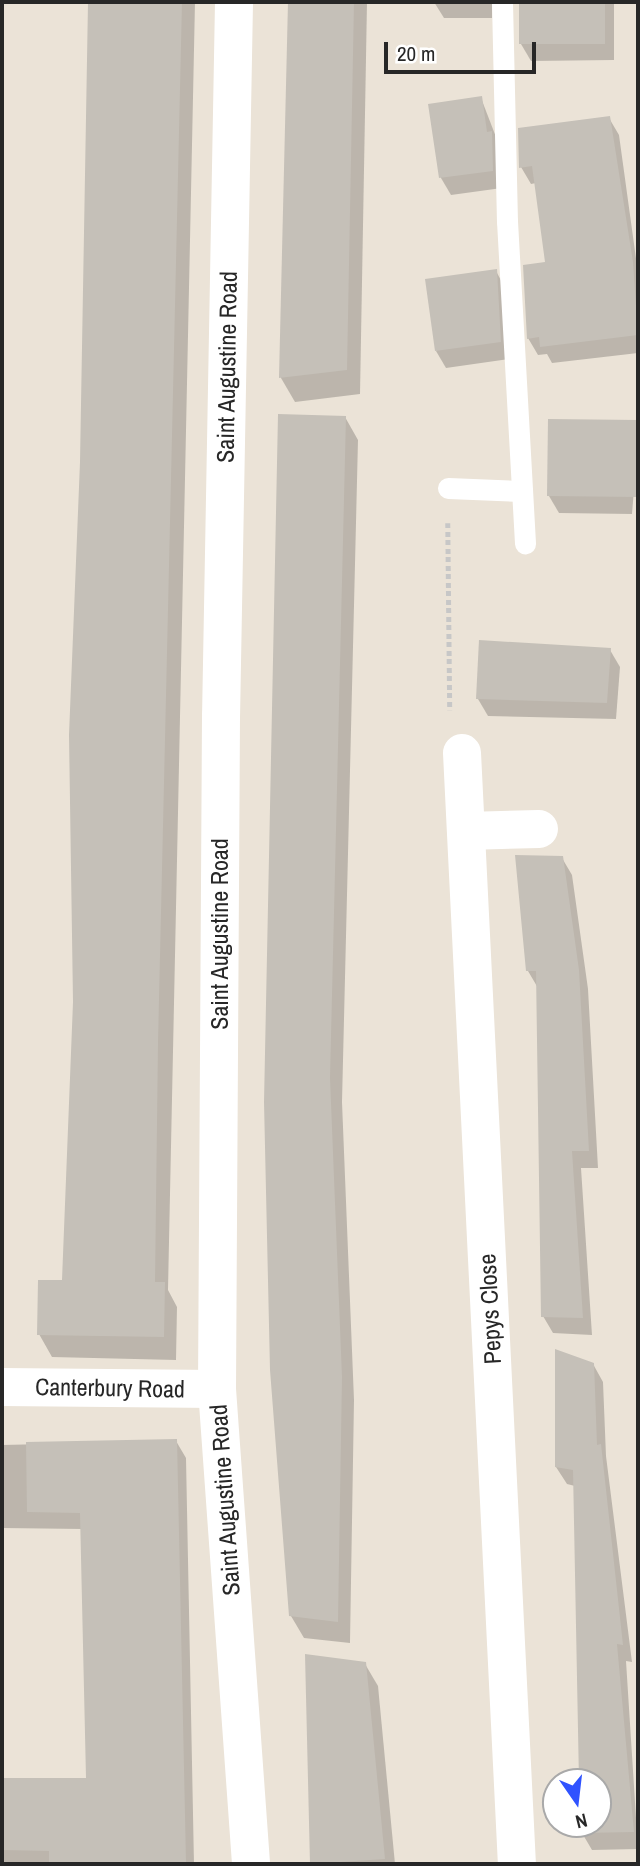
<!DOCTYPE html>
<html>
<head>
<meta charset="utf-8">
<style>
  body { margin:0 }
  #map { position:relative; width:640px; height:1866px; overflow:hidden; background:#ebe3d7; font-family:"Archivo Narrow",sans-serif }
  div>[style] { position:absolute }
  [style*='--x'] { left:calc(var(--x)*1px); top:calc(var(--y)*1px); width:calc(var(--w)*1px); rotate:calc(var(--a)*1deg) }
  .shadow>* { inset:0; background:#0003 }
  .building>* { inset:0; background:#c5c0b8 }
  .path>* { height:4.5px; margin-top:-2.25px; transform-origin:0; background:repeating-linear-gradient(90deg,#c7c7c7 0 5px,transparent 0 8.5px) }
  .service>* { height:21px; margin:-10.5px; padding:0 10.5px; transform-origin:10.5px; border-radius:10.5px; background:#fff }
  .minor>* { height:38px; margin:-19px; padding:0 19px; transform-origin:19px; border-radius:19px; background:#fff }
  span { translate:-50% -50%; white-space:nowrap; text-align:center; line-height:1.15; -webkit-text-stroke:5px #fff; paint-order:stroke }
  .street-label { font-size:24px; color:#272727 }
  .frame { position:absolute; inset:0; border:4px solid #272727; pointer-events:none }
  .north { position:absolute; left:542px; top:1768px; width:70px; height:70px; box-sizing:border-box; background:#fff; border:2px solid #a9a9a9; border-radius:50%; rotate:166deg; font-size:19px; font-weight:700; line-height:28px; text-align:center; color:#272727 }
  .north::after { content:''; display:block; margin:auto; width:24px; height:32px; background:#3053ff; clip-path:polygon(50% 0,100% 100%,50% 72%,0 100%) }
  .scale { position:absolute; left:384px; top:42px; width:152px; height:32px; box-sizing:border-box; border:4px solid #272727; border-top:0; padding-left:9px; font-size:21px; line-height:24px; white-space:nowrap; color:#272727; -webkit-text-stroke:5px #fff; paint-order:stroke }
</style>
</head>
<body>
<div id="map">
  <div class="shadow">
    <div style="clip-path:polygon(89px 2px,195px 2px,168px 1290px,177px 1307px,176px 1360px,52px 1357px,39px 1334px,64px 1282px,74px 1002px)"></div>
    <div style="clip-path:polygon(289px 2px,367px 2px,360px 394px,295px 402px,281px 378px)"></div>
    <div style="clip-path:polygon(434px 2px,492px 2px,492px 18px,444px 18px)"></div>
    <div style="clip-path:polygon(521px 2px,614px 2px,614px 60px,531px 61px,521px 44px)"></div>
    <div style="clip-path:polygon(481px 98px,501px 150px,502px 188px,451px 195px,441px 178px,430px 106px)"></div>
    <div style="clip-path:polygon(609px 118px,619px 135px,638px 273px,638px 353px,552px 363px,547px 354px,538px 355px,528px 338px,547px 264px,536px 183px,531px 184px,521px 167px)"></div>
    <div style="clip-path:polygon(496px 271px,505px 288px,509px 359px,446px 368px,436px 351px)"></div>
    <div style="clip-path:polygon(345px 417px,358px 440px,342px 1102px,354px 1400px,350px 1643px,304px 1638px,291px 1616px)"></div>
    <div style="clip-path:polygon(638px 439px,632px 514px,559px 513px,549px 496px)"></div>
    <div style="clip-path:polygon(610px 650px,620px 667px,616px 719px,488px 716px,478px 699px)"></div>
    <div style="clip-path:polygon(562px 858px,572px 875px,588px 989px,598px 1168px,581px 1168px,592px 1335px,553px 1333px,543px 1316px,538px 988px,528px 971px)"></div>
    <div style="clip-path:polygon(593px 1364px,603px 1382px,606px 1456px,632px 1662px,626px 1661px,638px 1849px,592px 1850px,582px 1833px,582px 1824px,598px 1824px,598px 1782px,575px 1486px,567px 1484px,556px 1467px)"></div>
    <div style="clip-path:polygon(176px 1441px,186px 1458px,194px 1864px,2px 1864px,2px 1779px,87px 1780px,83px 1529px,2px 1528px,2px 1535px,2px 1445px)"></div>
    <div style="clip-path:polygon(307px 1656px,365px 1664px,378px 1686px,395px 1864px,312px 1864px)"></div>
  </div>
  <div class="building">
    <div style="clip-path:polygon(88px 2px,182px 2px,158px 1043px,155px 1282px,165px 1282px,164px 1337px,37px 1335px,38px 1280px,62px 1280px,73px 1002px,69px 735px,80px 462px)"></div>
    <div style="clip-path:polygon(288px 2px,354px 2px,347px 370px,279px 378px)"></div>
    <div style="clip-path:polygon(519px 2px,605px 2px,605px 44px,519px 44px)"></div>
    <div style="clip-path:polygon(482px 96px,487px 132px,492px 131px,493px 171px,439px 178px,428px 104px)"></div>
    <div style="clip-path:polygon(610px 116px,633px 262px,638px 335px,540px 347px,539px 337px,527px 339px,523px 265px,545px 262px,532px 166px,519px 168px,518px 128px)"></div>
    <div style="clip-path:polygon(497px 269px,501px 342px,435px 351px,425px 279px)"></div>
    <div style="clip-path:polygon(278px 414px,346px 416px,330px 1078px,342px 1377px,338px 1622px,289px 1616px,270px 1370px,264px 1102px)"></div>
    <div style="clip-path:polygon(548px 419px,638px 420px,638px 497px,547px 496px)"></div>
    <div style="clip-path:polygon(479px 640px,611px 648px,607px 703px,476px 699px)"></div>
    <div style="clip-path:polygon(515px 855px,563px 856px,579px 970px,589px 1151px,572px 1151px,583px 1318px,541px 1317px,536px 971px,526px 971px)"></div>
    <div style="clip-path:polygon(555px 1349px,594px 1363px,597px 1445px,601px 1444px,623px 1645px,617px 1644px,634px 1832px,581px 1833px,581px 1824px,598px 1824px,598px 1782px,579px 1782px,573px 1470px,555px 1467px)"></div>
    <div style="clip-path:polygon(177px 1439px,186px 1862px,49px 1864px,49px 1851px,2px 1850px,2px 1778px,86px 1778px,80px 1513px,27px 1512px,26px 1442px)"></div>
    <div style="clip-path:polygon(305px 1654px,366px 1662px,385px 1859px,310px 1864px)"></div>
  </div>
  <div class="path">
    <div style="--x:448;--y:523;--w:187;--a:89.4"></div>
  </div>
  <div class="service">
    <div style="--x:502;--y:2;--w:219;--a:88.7"></div>
    <div style="--x:507;--y:221;--w:323;--a:86.8"></div>
    <div style="--x:448;--y:488;--w:74;--a:2.3"></div>
  </div>
  <div class="minor">
    <div style="--x:234;--y:2;--w:714;--a:91.04"></div>
    <div style="--x:221;--y:716;--w:673;--a:90.34"></div>
    <div style="--x:217;--y:1389;--w:476;--a:85.9"></div>
    <div style="--x:462;--y:753;--w:1112;--a:87.17"></div>
    <div style="--x:466;--y:831;--w:73;--a:-1.6"></div>
    <div style="--x:2;--y:1387;--w:215;--a:0.5"></div>
  </div>
  <div class="street-label">
    <span style="left:227px;top:367px;rotate:-89deg">Saint Augustine Road</span>
    <span style="left:220px;top:934px;rotate:-90deg">Saint Augustine Road</span>
    <span style="left:490px;top:1309px;rotate:-93deg">Pepys Close</span>
    <span style="left:110px;top:1388px;rotate:1deg">Canterbury Road</span>
    <span style="left:225px;top:1500px;rotate:-94deg">Saint Augustine Road</span>
  </div>
  <div class="frame"></div>
  <div class="north">N</div>
  <div class="scale">20 m</div>
</div>
</body>
</html>
